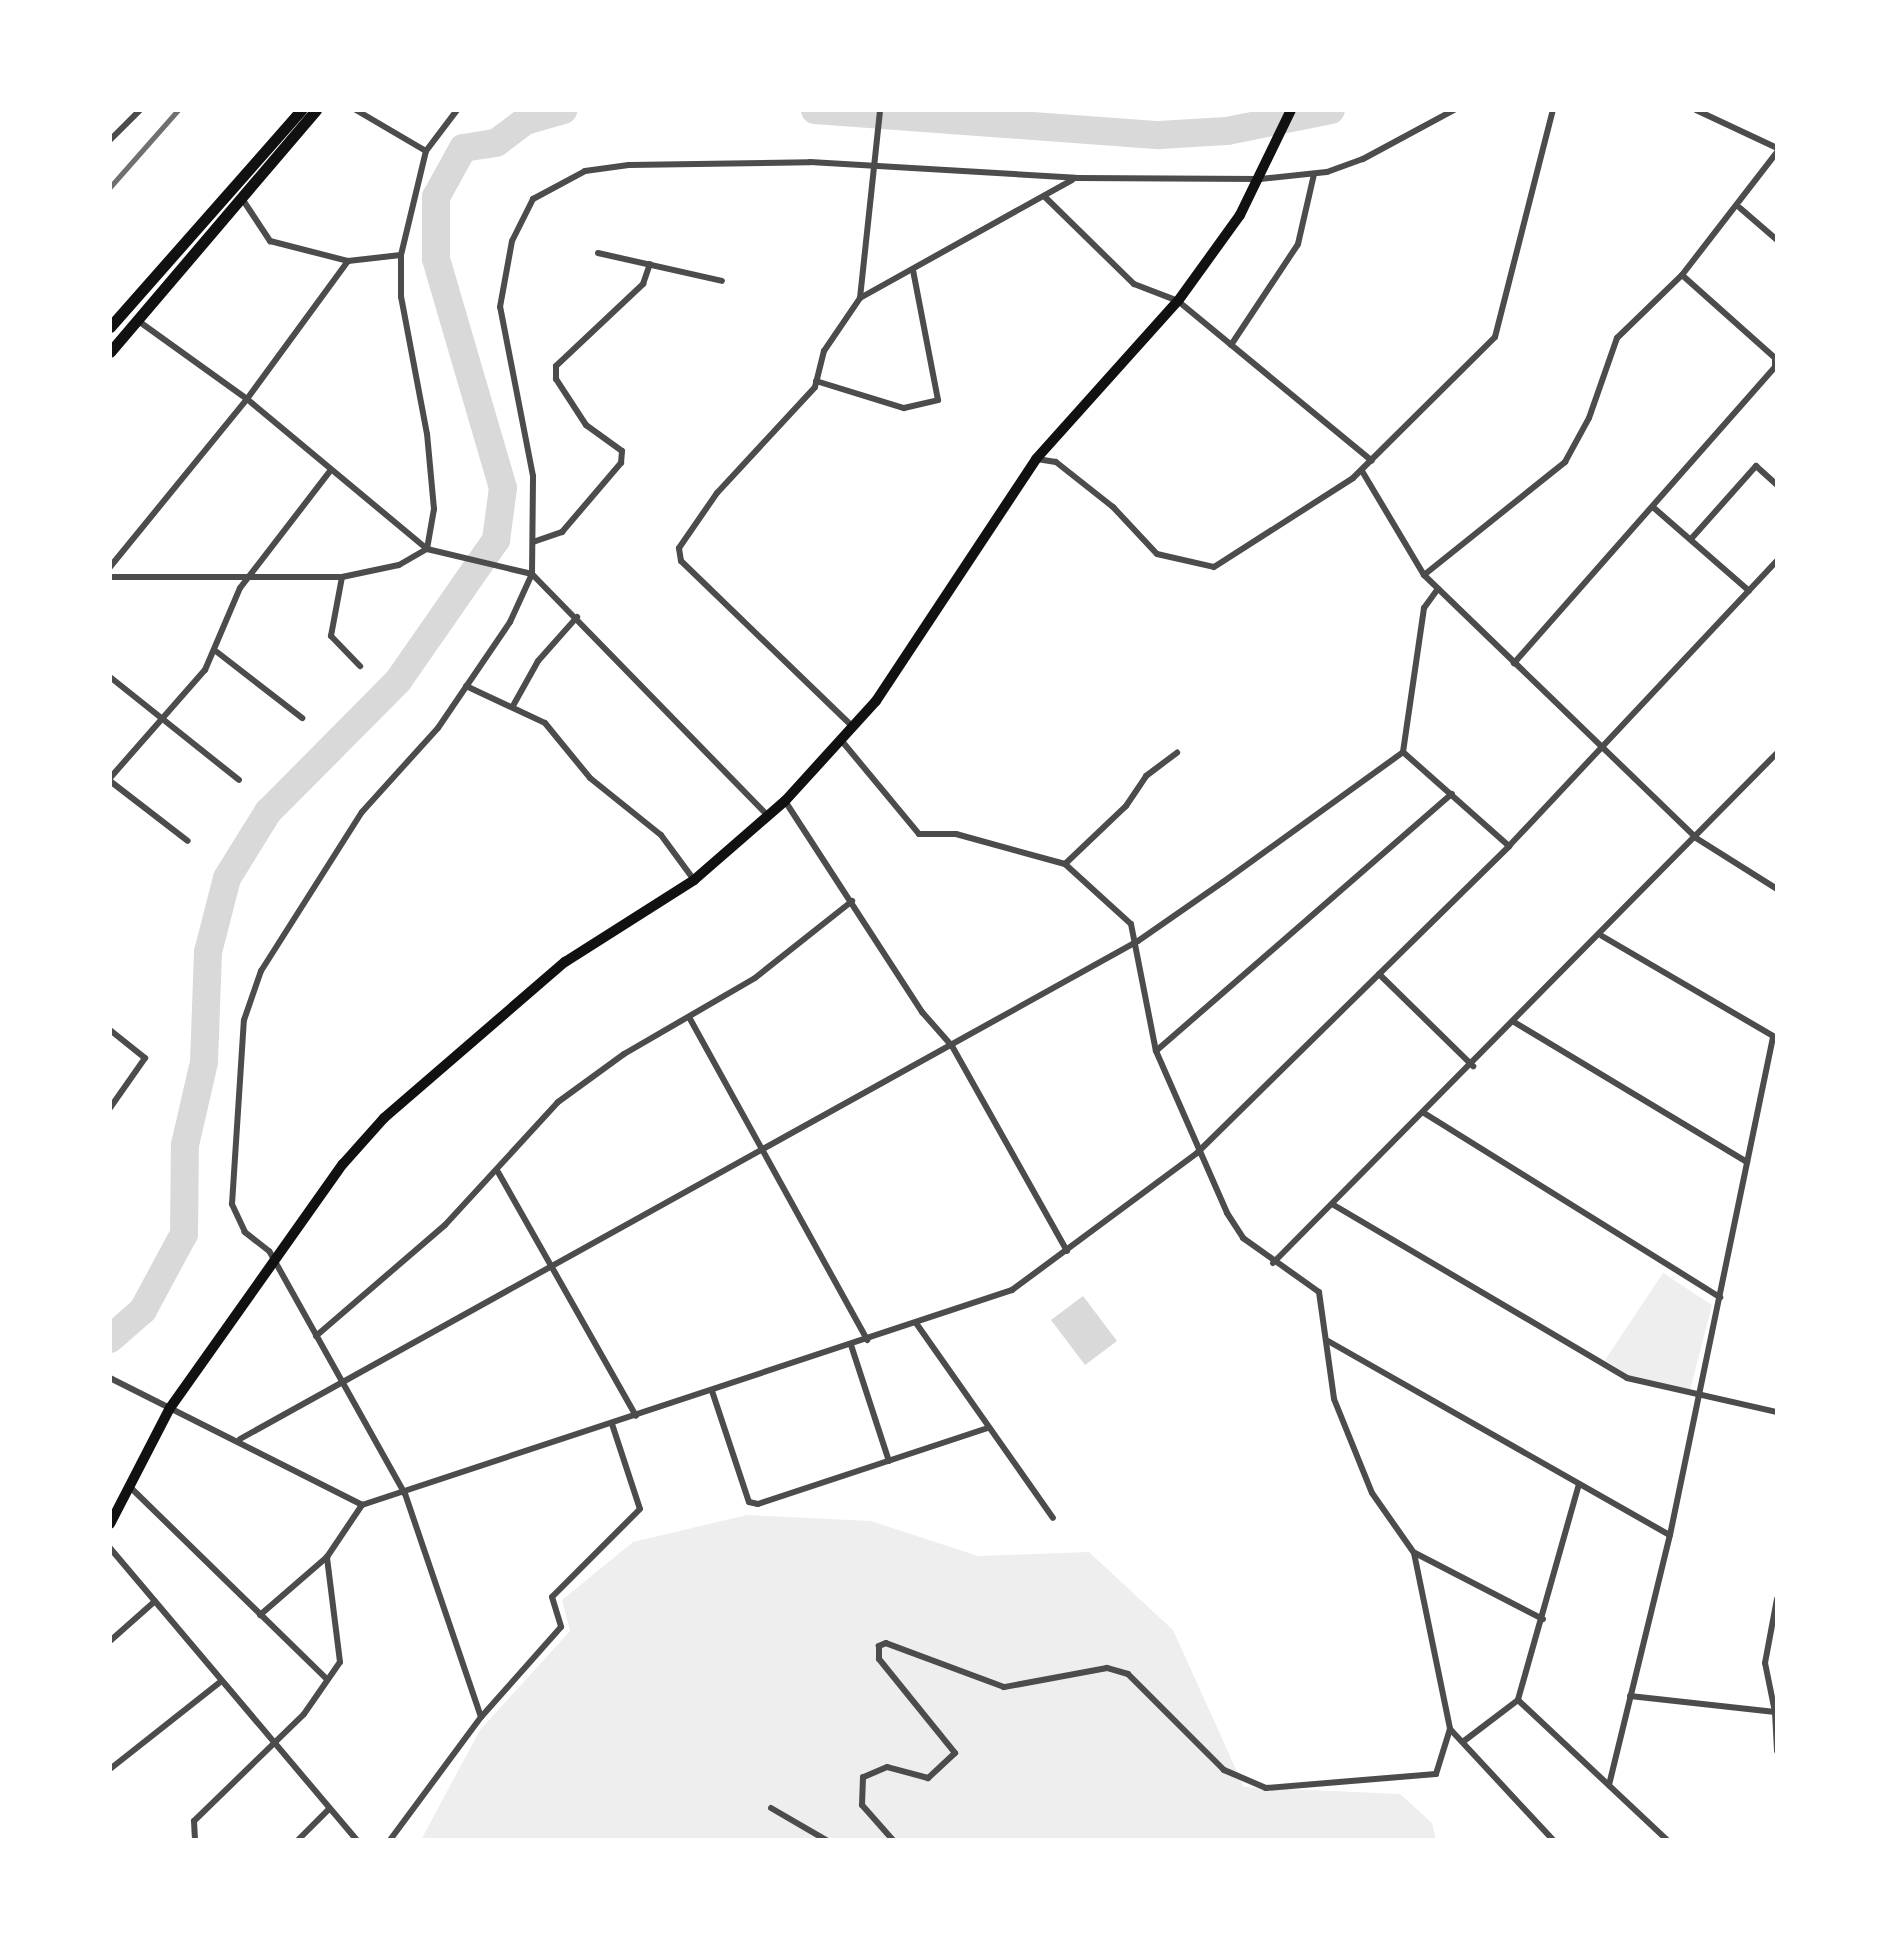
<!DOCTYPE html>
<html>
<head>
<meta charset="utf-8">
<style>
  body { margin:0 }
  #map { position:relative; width:1887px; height:1950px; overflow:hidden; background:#fff; font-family:Figtree,sans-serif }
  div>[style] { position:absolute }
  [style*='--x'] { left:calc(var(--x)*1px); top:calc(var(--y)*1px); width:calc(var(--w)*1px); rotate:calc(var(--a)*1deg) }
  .green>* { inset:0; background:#eee }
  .water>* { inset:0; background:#d9d9d9 }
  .river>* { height:28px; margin:-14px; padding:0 14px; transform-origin:14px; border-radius:14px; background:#d9d9d9 }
  .minor>* { height:6px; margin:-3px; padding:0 3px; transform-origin:3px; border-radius:3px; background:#4c4c4c }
  .secondary>* { height:10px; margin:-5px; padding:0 5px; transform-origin:5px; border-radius:5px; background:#111 }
  .trunk>* { height:11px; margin:-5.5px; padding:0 5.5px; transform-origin:5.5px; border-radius:5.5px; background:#111 }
  .rail>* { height:5px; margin:-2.5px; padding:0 2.5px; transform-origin:2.5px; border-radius:2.5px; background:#707070 }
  span { translate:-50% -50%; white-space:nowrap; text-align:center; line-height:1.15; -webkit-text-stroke:10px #fff; paint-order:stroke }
  .frame { position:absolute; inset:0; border:112px solid #fff; pointer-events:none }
</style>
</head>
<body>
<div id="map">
  <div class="green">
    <div style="clip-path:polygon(1663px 1273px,1712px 1305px,1690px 1390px,1629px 1375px,1605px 1360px)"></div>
    <div style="clip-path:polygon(747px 1515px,871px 1521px,978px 1556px,1089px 1552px,1173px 1630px,1244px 1787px,1400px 1794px,1432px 1823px,1436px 1840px,421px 1840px,480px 1730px,570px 1631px,562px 1600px,633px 1542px)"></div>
  </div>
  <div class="water">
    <div style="clip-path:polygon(1083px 1296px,1117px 1341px,1085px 1365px,1051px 1320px)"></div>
  </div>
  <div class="river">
    <div style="--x:815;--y:110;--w:345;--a:4.2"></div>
    <div style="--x:1159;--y:135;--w:68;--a:-3.4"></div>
    <div style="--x:1227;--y:131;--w:106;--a:-11.4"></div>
    <div style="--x:110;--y:1339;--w:44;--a:-41.3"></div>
    <div style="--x:143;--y:1310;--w:86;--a:-61.7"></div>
    <div style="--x:184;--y:1234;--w:89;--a:-89.4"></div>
    <div style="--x:185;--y:1145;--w:85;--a:-77.1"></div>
    <div style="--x:204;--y:1062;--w:110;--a:-87.9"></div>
    <div style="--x:208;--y:952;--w:76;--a:-75.6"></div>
    <div style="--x:227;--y:878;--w:78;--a:-58.2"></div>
    <div style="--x:268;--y:812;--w:185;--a:-45.2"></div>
    <div style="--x:398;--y:681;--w:172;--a:-55.2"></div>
    <div style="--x:496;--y:540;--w:52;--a:-82.3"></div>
    <div style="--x:503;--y:488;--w:239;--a:-106.3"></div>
    <div style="--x:436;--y:259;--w:62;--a:-90"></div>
    <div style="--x:436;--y:197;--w:56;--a:-61.1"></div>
    <div style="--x:463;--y:148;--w:33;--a:-9"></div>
    <div style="--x:496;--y:143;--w:36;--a:-37"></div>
    <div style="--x:525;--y:121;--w:40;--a:-16"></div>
  </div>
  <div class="minor">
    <div style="--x:356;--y:110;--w:81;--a:30.4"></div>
    <div style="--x:1696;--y:110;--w:89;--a:25.1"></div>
    <div style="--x:110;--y:140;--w:42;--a:-45"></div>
    <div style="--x:1044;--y:196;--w:126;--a:44.4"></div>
    <div style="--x:1134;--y:284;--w:47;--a:21.1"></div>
    <div style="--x:1178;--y:301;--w:251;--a:39.5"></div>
    <div style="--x:241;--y:197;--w:53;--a:56.6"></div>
    <div style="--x:270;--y:241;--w:81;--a:14.4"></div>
    <div style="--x:1740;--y:208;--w:49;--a:40.9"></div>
    <div style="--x:598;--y:253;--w:127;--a:12.7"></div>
    <div style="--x:1682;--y:275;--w:155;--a:-52.3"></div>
    <div style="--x:860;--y:298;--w:189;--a:-83.9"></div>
    <div style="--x:137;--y:320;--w:135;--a:35.7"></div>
    <div style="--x:247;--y:399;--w:234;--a:39.8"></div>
    <div style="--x:427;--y:549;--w:108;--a:13.4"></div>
    <div style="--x:532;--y:574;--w:337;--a:45.7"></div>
    <div style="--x:1231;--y:345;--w:121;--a:-56.4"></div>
    <div style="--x:1298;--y:244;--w:72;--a:-77.1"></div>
    <div style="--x:816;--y:381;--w:92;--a:17.1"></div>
    <div style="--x:904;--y:408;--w:35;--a:-13"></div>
    <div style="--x:938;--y:400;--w:132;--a:-100.9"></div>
    <div style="--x:1037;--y:459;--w:19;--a:9"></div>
    <div style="--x:1056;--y:462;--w:73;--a:38.3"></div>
    <div style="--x:1113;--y:507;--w:64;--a:46.9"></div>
    <div style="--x:1157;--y:554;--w:58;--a:12.8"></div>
    <div style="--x:1214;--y:567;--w:165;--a:-32.6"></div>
    <div style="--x:1353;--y:478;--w:200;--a:-44.8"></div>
    <div style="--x:1495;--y:337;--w:234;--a:-75.7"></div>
    <div style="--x:1362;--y:471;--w:121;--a:59.2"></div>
    <div style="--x:1424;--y:575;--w:378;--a:44"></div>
    <div style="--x:1696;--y:838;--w:96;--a:32.2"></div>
    <div style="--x:1654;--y:508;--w:126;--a:41.1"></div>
    <div style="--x:1691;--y:539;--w:98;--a:-48.3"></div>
    <div style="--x:1756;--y:466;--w:28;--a:42"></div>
    <div style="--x:533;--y:542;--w:31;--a:-19"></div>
    <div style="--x:562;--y:532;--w:91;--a:-49.5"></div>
    <div style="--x:621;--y:463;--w:12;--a:-85"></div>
    <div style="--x:622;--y:451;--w:44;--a:-144.2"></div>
    <div style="--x:586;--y:425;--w:55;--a:-123.1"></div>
    <div style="--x:556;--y:379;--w:13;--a:-90"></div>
    <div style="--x:556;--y:366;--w:120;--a:-43.3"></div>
    <div style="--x:643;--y:284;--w:21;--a:-71"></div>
    <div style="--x:110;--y:567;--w:217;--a:-50.8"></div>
    <div style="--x:247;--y:399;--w:171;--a:-53.8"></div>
    <div style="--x:348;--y:261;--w:53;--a:-6.5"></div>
    <div style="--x:1424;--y:575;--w:181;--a:-38.7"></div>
    <div style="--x:1565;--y:462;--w:50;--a:-61.4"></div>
    <div style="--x:1589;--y:418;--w:85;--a:-70.7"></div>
    <div style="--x:1617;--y:338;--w:91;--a:-44.1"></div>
    <div style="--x:1682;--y:275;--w:125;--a:41.7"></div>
    <div style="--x:1775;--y:358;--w:9;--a:90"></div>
    <div style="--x:1775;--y:367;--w:395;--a:131.4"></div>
    <div style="--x:110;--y:577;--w:232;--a:0"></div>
    <div style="--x:342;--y:577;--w:58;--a:-11.9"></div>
    <div style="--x:399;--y:565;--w:32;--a:-30"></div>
    <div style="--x:427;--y:549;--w:41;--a:-80.1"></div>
    <div style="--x:434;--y:509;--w:75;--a:-95.3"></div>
    <div style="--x:427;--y:434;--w:139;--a:-100.7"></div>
    <div style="--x:401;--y:297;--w:42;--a:-90"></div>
    <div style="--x:401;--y:255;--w:107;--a:-76.5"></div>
    <div style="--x:426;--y:151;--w:51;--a:-52.9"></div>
    <div style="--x:342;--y:577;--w:60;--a:100.6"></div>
    <div style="--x:331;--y:636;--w:42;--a:46"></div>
    <div style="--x:217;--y:652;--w:108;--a:37.8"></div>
    <div style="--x:110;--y:677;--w:165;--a:38.6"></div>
    <div style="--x:466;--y:686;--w:87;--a:25.1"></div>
    <div style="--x:545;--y:723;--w:71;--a:50.7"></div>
    <div style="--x:590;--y:778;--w:91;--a:38.8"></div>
    <div style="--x:661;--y:835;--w:56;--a:53.7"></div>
    <div style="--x:514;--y:704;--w:49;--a:-60.8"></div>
    <div style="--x:538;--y:661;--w:59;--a:-48.4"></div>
    <div style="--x:853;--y:727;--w:239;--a:-136"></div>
    <div style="--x:681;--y:561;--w:13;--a:-99"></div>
    <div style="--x:679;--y:548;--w:67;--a:-55.4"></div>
    <div style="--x:717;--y:493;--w:144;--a:-47.2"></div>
    <div style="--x:815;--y:387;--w:37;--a:-76"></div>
    <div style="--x:824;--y:351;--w:64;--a:-55.8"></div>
    <div style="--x:860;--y:298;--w:243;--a:-29.1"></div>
    <div style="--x:841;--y:740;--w:122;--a:50.3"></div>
    <div style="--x:919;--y:834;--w:37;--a:0"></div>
    <div style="--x:956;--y:834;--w:113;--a:15.4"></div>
    <div style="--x:1065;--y:864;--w:89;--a:42.3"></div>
    <div style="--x:1131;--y:924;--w:129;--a:78.9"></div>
    <div style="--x:1156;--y:1051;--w:177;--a:66.3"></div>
    <div style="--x:1227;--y:1213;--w:30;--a:57"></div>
    <div style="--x:1243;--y:1238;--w:93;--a:35.4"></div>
    <div style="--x:1319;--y:1292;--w:108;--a:82"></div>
    <div style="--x:1334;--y:1399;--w:101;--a:68"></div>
    <div style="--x:1372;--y:1493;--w:73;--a:55"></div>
    <div style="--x:1414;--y:1553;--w:180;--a:78.4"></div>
    <div style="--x:1450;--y:1729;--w:47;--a:107.3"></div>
    <div style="--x:1436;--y:1774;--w:171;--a:175.3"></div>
    <div style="--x:1266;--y:1788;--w:46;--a:-156.8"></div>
    <div style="--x:1224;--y:1770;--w:136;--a:-135"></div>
    <div style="--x:1128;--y:1674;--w:22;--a:-164"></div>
    <div style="--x:1107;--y:1668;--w:105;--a:169.5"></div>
    <div style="--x:1004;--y:1687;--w:126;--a:-159.6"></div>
    <div style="--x:886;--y:1643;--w:8;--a:157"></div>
    <div style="--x:879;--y:1646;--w:13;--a:90"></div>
    <div style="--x:879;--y:1659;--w:121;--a:51"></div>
    <div style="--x:955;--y:1753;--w:37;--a:137"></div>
    <div style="--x:928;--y:1778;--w:42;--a:-165"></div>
    <div style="--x:887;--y:1767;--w:26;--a:157"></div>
    <div style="--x:863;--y:1777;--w:28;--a:92"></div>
    <div style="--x:862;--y:1805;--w:47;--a:48.5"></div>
    <div style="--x:1403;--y:752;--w:142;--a:41.6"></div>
    <div style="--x:110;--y:778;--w:144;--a:-48.7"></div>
    <div style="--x:205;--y:670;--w:89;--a:-66.9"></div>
    <div style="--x:240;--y:588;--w:149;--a:-52.4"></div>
    <div style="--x:110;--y:781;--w:98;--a:37.6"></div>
    <div style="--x:785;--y:801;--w:252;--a:57"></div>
    <div style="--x:922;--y:1012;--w:45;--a:48.6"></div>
    <div style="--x:952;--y:1046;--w:235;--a:60.7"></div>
    <div style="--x:1065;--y:864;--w:84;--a:-43.6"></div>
    <div style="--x:1126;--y:806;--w:36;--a:-56"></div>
    <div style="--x:1146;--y:776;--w:39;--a:-37"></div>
    <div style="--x:1602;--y:936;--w:198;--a:30.3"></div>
    <div style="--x:1379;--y:974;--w:132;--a:44.4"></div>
    <div style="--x:689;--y:1017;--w:369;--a:61.1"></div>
    <div style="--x:1514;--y:1022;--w:272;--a:31"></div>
    <div style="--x:110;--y:1030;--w:45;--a:38.7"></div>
    <div style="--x:145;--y:1058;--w:61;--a:125"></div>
    <div style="--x:1156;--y:1051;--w:392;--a:-41"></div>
    <div style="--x:1424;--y:1113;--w:349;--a:31.9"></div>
    <div style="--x:498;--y:1172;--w:280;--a:60.5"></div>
    <div style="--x:1332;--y:1204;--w:342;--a:30.5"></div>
    <div style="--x:1627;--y:1378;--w:154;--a:12.8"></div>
    <div style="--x:1273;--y:1263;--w:717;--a:-45.34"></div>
    <div style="--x:916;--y:1323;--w:238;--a:54.9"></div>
    <div style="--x:316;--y:1336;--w:170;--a:-40.7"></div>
    <div style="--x:445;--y:1225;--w:167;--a:-47.4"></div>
    <div style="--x:558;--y:1102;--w:82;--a:-36"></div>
    <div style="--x:624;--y:1054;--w:151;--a:-30.1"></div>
    <div style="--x:755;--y:978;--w:124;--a:-38.4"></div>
    <div style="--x:1328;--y:1341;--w:393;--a:29.6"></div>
    <div style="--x:851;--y:1345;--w:122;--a:71.9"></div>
    <div style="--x:110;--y:1378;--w:282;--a:26.7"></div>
    <div style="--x:362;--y:1505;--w:685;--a:-18.3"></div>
    <div style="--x:1012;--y:1290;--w:230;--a:-36.5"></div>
    <div style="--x:1197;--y:1153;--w:438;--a:-44.5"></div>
    <div style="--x:1509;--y:846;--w:391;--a:-46.8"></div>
    <div style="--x:712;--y:1391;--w:117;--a:71.6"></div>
    <div style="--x:749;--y:1502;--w:9;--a:13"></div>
    <div style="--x:758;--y:1504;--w:242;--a:-18.3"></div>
    <div style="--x:612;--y:1424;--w:89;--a:71.8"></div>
    <div style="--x:640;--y:1509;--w:124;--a:135"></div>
    <div style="--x:552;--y:1597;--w:31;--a:73"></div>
    <div style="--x:561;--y:1627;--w:120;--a:131.6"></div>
    <div style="--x:481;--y:1717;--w:236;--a:-108.8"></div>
    <div style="--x:405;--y:1494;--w:278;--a:-119.2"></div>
    <div style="--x:269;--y:1251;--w:31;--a:-142"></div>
    <div style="--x:245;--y:1232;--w:31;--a:-115"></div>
    <div style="--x:232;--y:1204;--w:184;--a:-86.3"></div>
    <div style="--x:244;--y:1020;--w:52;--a:-70.9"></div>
    <div style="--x:261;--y:971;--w:188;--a:-57.6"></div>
    <div style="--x:362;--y:812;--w:113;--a:-47.9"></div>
    <div style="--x:438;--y:728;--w:128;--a:-55.8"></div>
    <div style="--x:510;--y:622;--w:53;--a:-65.4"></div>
    <div style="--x:532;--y:574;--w:98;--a:-89.4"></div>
    <div style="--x:533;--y:476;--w:172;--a:-101"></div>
    <div style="--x:500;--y:307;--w:67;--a:-79.7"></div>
    <div style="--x:512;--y:241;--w:47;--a:-63.4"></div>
    <div style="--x:533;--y:199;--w:59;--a:-28.3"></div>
    <div style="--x:585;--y:171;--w:44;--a:-7.8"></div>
    <div style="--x:629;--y:165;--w:181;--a:-0.9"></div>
    <div style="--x:810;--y:162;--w:266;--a:3.4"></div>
    <div style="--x:1076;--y:178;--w:184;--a:0.3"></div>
    <div style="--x:1260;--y:179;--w:67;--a:-6"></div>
    <div style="--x:1327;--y:172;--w:38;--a:-20"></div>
    <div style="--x:1363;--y:159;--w:103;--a:-28.3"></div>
    <div style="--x:240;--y:1439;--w:1027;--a:-29.01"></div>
    <div style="--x:1138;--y:941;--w:103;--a:-34.8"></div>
    <div style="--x:1223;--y:882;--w:222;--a:-35.8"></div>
    <div style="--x:1403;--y:752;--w:146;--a:-81.7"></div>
    <div style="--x:1424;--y:608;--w:24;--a:-54"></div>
    <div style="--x:1579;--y:1484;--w:224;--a:105.8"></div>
    <div style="--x:1518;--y:1700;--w:204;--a:43.2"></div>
    <div style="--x:130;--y:1487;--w:274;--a:44.3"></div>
    <div style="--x:110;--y:1548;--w:382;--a:49.8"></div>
    <div style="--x:1415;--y:1553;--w:144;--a:27.3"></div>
    <div style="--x:260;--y:1615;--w:89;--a:-40.9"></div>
    <div style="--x:110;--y:1641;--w:60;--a:-41.6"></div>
    <div style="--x:1630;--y:1696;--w:146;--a:6.3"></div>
    <div style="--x:1775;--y:1712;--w:50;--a:-101.5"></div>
    <div style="--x:1765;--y:1663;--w:65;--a:-79.4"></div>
    <div style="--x:1775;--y:1712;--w:39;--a:87"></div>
    <div style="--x:1450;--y:1729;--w:151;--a:47.1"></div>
    <div style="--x:1464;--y:1741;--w:68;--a:-37.2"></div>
    <div style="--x:110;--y:1769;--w:139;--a:-38.3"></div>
    <div style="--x:1609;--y:1785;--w:257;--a:-76.3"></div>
    <div style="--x:1670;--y:1535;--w:509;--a:-78.31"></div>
    <div style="--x:771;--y:1808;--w:64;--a:30.2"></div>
    <div style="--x:195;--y:1840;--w:19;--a:-93"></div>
    <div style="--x:194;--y:1821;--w:153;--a:-44.2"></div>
    <div style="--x:304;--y:1714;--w:63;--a:-55.3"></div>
    <div style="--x:340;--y:1662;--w:106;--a:-97.1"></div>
    <div style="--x:327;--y:1557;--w:63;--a:-56.1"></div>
    <div style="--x:298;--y:1840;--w:44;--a:-45"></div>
    <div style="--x:390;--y:1840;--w:153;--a:-53.5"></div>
  </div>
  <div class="secondary">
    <div style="--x:110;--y:1524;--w:131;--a:-62.7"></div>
    <div style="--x:170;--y:1408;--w:299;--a:-54.7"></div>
    <div style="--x:343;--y:1164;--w:62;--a:-48.3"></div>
    <div style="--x:384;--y:1118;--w:239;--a:-40.8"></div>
    <div style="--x:565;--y:962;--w:153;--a:-32.4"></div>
    <div style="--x:694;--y:880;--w:121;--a:-41"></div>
    <div style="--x:785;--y:801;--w:135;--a:-47.7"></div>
    <div style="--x:876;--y:701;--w:290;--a:-56.5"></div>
    <div style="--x:1036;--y:459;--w:212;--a:-48.1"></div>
    <div style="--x:1178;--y:301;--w:106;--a:-54.2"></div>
    <div style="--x:1240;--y:215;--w:117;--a:-64.1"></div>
  </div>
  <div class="trunk">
    <div style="--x:110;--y:327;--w:289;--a:-48.6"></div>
    <div style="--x:110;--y:352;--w:318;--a:-49.6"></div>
  </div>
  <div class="rail">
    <div style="--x:110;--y:187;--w:103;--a:-48.6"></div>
  </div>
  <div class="frame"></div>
</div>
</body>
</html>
